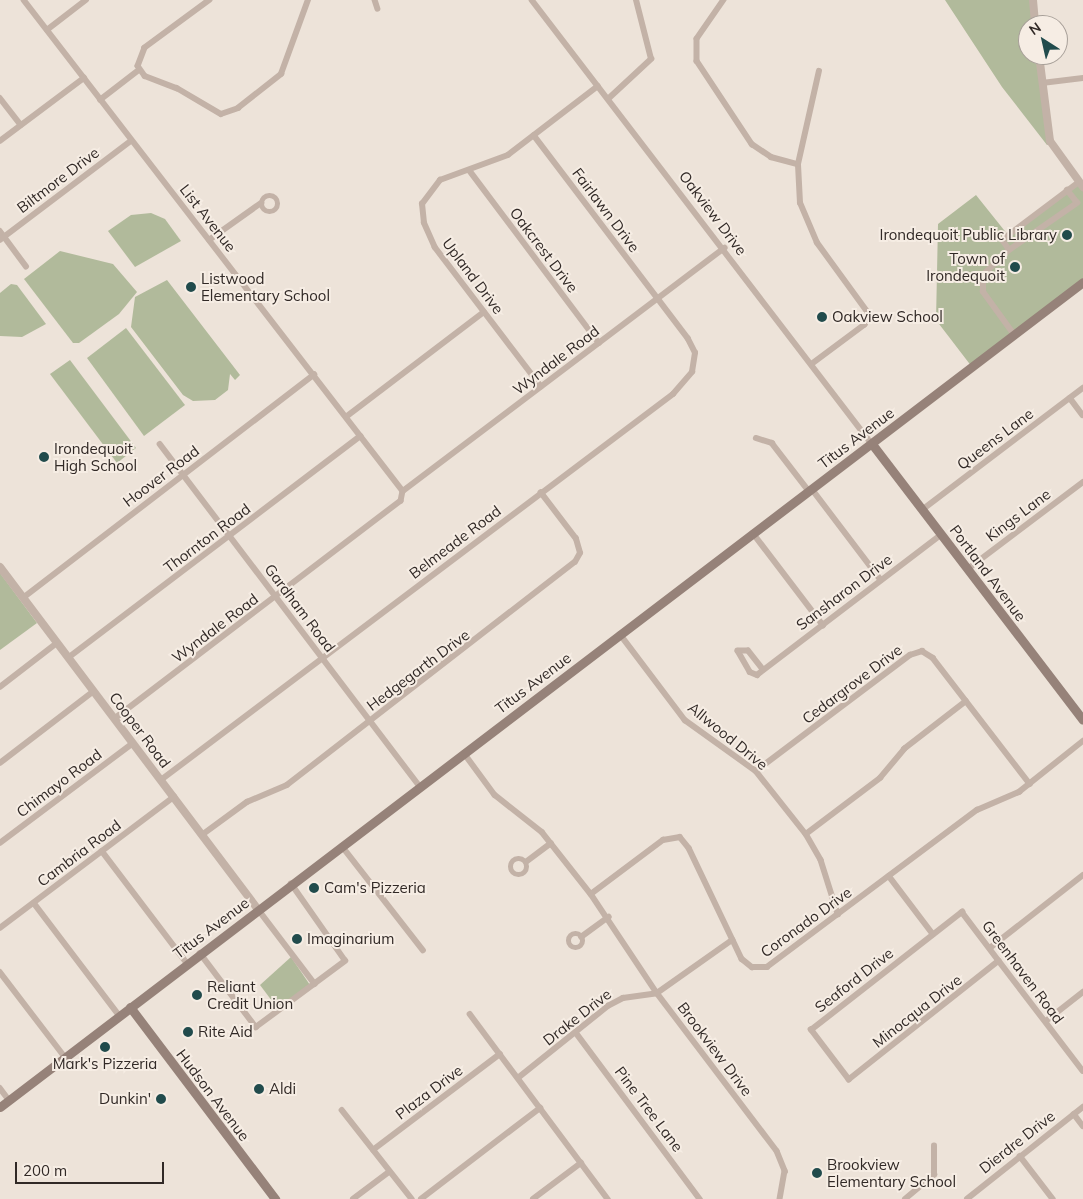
<!DOCTYPE html>
<html>
<head>
<meta charset="utf-8">
<style>
  body { margin:0 }
  #map { position:relative; width:1083px; height:1199px; overflow:hidden; background:#ede3d9; font-family:Mulish,sans-serif }
  div>[style] { position:absolute }
  [style*='--x'] { left:calc(var(--x)*1px); top:calc(var(--y)*1px); width:calc(var(--w)*1px); rotate:calc(var(--a)*1deg) }
  .green>* { inset:0; background:#b1ba9b }
  .minor>* { height:5.5px; margin:-2.75px; padding:0 2.75px; transform-origin:2.75px; border-radius:2.75px; background:#c3b2a7 }
  .minor>.ring { margin:-2.75px; padding:0; box-sizing:content-box; background:none; border:5.5px solid #c3b2a7; border-radius:50% }
  .tertiary>* { height:8px; margin:-4px; padding:0 4px; transform-origin:4px; border-radius:4px; background:#c3b2a7 }
  .secondary>* { height:9px; margin:-4.5px; padding:0 4.5px; transform-origin:4.5px; border-radius:4.5px; background:#968279 }
  .dots>* { width:14px; height:14px; translate:-50% -50%; box-sizing:border-box; border:2px solid #f6ede4; border-radius:50% }
  span { translate:-50% -50%; white-space:nowrap; text-align:center; line-height:1.15; -webkit-text-stroke:4px #f6ede4; paint-order:stroke }
  .street-label { font-size:15px; color:#312926 }
  .poi-label { font-size:15px; color:#312926 }
  .right { translate:-100% -50%; text-align:right }
  .left { translate:0 -50%; text-align:left }
  .north { position:absolute; left:1018px; top:15px; width:50px; height:50px; box-sizing:border-box; background:#f6ede4; border:1px solid #a79f98; border-radius:50%; rotate:325deg; font-size:14px; font-weight:700; line-height:20px; text-align:center; color:#312926 }
  .north::after { content:''; display:block; margin:auto; width:18px; height:22px; background:#214b4c; clip-path:polygon(50% 0,100% 100%,50% 72%,0 100%) }
  .scale { position:absolute; left:15px; top:1162px; width:149px; height:22px; box-sizing:border-box; border:2px solid #312926; border-top:0; padding-left:6px; font-size:15px; line-height:18px; white-space:nowrap; color:#312926; -webkit-text-stroke:4px #f6ede4; paint-order:stroke }
</style>
</head>
<body>
<div id="map">
  <div class="green">
    <div style="clip-path:polygon(945px 0,1033px 0,1035px 25px,1028px 25px,1028px 55px,1039px 55px,1051px 143px,1047px 145px,1002px 87px)"></div>
    <div style="clip-path:polygon(1078px 181px,1083px 187px,1083px 282px,972px 367px,936px 320px,938px 224px,976px 195px,1008px 235px)"></div>
    <div style="clip-path:polygon(151px 213px,165px 219px,181px 241px,135px 267px,108px 231px,131px 215px)"></div>
    <div style="clip-path:polygon(60px 251px,113px 264px,137px 292px,119px 314px,79px 343px,73px 343px,24px 279px)"></div>
    <div style="clip-path:polygon(167px 280px,240px 375px,235px 380px,230px 374px,228px 390px,215px 400px,193px 401px,183px 395px,131px 327px,135px 297px)"></div>
    <div style="clip-path:polygon(11px 284px,17px 285px,46px 324px,22px 337px,0 336px,0 293px)"></div>
    <div style="clip-path:polygon(126px 328px,185px 405px,144px 436px,87px 358px)"></div>
    <div style="clip-path:polygon(70px 360px,136px 448px,117px 463px,50px 374px)"></div>
    <div style="clip-path:polygon(0 573px,37px 623px,0 650px)"></div>
    <div style="clip-path:polygon(291px 957px,310px 985px,278px 1009px,260px 985px)"></div>
  </div>
  <div class="minor">
    <div style="--x:24;--y:0;--w:620;--a:52.34"></div>
    <div style="--x:403;--y:491;--w:10;--a:101"></div>
    <div style="--x:401;--y:501;--w:360;--a:142.7"></div>
    <div style="--x:210;--y:0;--w:81;--a:143.6"></div>
    <div style="--x:145;--y:48;--w:19;--a:111"></div>
    <div style="--x:138;--y:66;--w:12;--a:55"></div>
    <div style="--x:145;--y:76;--w:34;--a:21"></div>
    <div style="--x:177;--y:88;--w:51;--a:30.6"></div>
    <div style="--x:221;--y:114;--w:18;--a:-19"></div>
    <div style="--x:238;--y:108;--w:55;--a:-38.3"></div>
    <div style="--x:281;--y:74;--w:79;--a:-70"></div>
    <div style="--x:375;--y:0;--w:9;--a:72"></div>
    <div style="--x:532;--y:0;--w:559;--a:52.56"></div>
    <div style="--x:724;--y:0;--w:47;--a:124.7"></div>
    <div style="--x:697;--y:39;--w:22;--a:90"></div>
    <div style="--x:697;--y:61;--w:100;--a:56.5"></div>
    <div style="--x:752;--y:144;--w:23;--a:34"></div>
    <div style="--x:771;--y:157;--w:28;--a:15"></div>
    <div style="--x:47;--y:30;--w:49;--a:-37.6"></div>
    <div style="--x:1042;--y:83;--w:41;--a:-7"></div>
    <div style="--x:0;--y:98;--w:34;--a:52"></div>
    <div style="--x:608;--y:99;--w:59;--a:-42.9"></div>
    <div style="--x:651;--y:59;--w:61;--a:-104.3"></div>
    <div style="--x:100;--y:100;--w:49;--a:-37.6"></div>
    <div style="--x:0;--y:141;--w:105;--a:-36.9"></div>
    <div style="--x:470;--y:171;--w:215;--a:53.1"></div>
    <div class="ring" style="left:262px;top:196px;width:10.5px;height:10.5px"></div>
    <div style="--x:0;--y:231;--w:44;--a:53.4"></div>
    <div style="--x:0;--y:240;--w:164;--a:-37.1"></div>
    <div style="--x:209;--y:240;--w:64;--a:-35.4"></div>
    <div style="--x:1009;--y:250;--w:12;--a:-125"></div>
    <div style="--x:1002;--y:240;--w:96;--a:-37"></div>
    <div style="--x:1014;--y:335;--w:53;--a:-125.8"></div>
    <div style="--x:983;--y:292;--w:17;--a:-90"></div>
    <div style="--x:983;--y:275;--w:36;--a:-44"></div>
    <div style="--x:1009;--y:250;--w:83;--a:-34.7"></div>
    <div style="--x:1077;--y:203;--w:16;--a:-128"></div>
    <div style="--x:813;--y:363;--w:64;--a:-36.7"></div>
    <div style="--x:864;--y:325;--w:11;--a:-56"></div>
    <div style="--x:870;--y:316;--w:90;--a:-126"></div>
    <div style="--x:817;--y:243;--w:43;--a:-113"></div>
    <div style="--x:800;--y:203;--w:39;--a:-93"></div>
    <div style="--x:798;--y:164;--w:95;--a:-77.3"></div>
    <div style="--x:541;--y:387;--w:175;--a:-127.3"></div>
    <div style="--x:435;--y:248;--w:27;--a:-114"></div>
    <div style="--x:424;--y:223;--w:19;--a:-96"></div>
    <div style="--x:422;--y:204;--w:30;--a:-53"></div>
    <div style="--x:440;--y:180;--w:72;--a:-20.2"></div>
    <div style="--x:508;--y:155;--w:113;--a:-37.5"></div>
    <div style="--x:1070;--y:398;--w:21;--a:53"></div>
    <div style="--x:346;--y:417;--w:173;--a:-37.3"></div>
    <div style="--x:756;--y:438;--w:17;--a:17"></div>
    <div style="--x:772;--y:443;--w:61;--a:52.4"></div>
    <div style="--x:160;--y:444;--w:430;--a:52.8"></div>
    <div style="--x:812;--y:489;--w:114;--a:52.8"></div>
    <div style="--x:403;--y:491;--w:403;--a:-37.1"></div>
    <div style="--x:922;--y:510;--w:202;--a:-37.2"></div>
    <div style="--x:753;--y:533;--w:116;--a:52.7"></div>
    <div style="--x:968;--y:569;--w:144;--a:-37.1"></div>
    <div style="--x:23;--y:598;--w:367;--a:-37.5"></div>
    <div style="--x:620;--y:634;--w:108;--a:52.9"></div>
    <div style="--x:685;--y:720;--w:87;--a:35.7"></div>
    <div style="--x:756;--y:771;--w:80;--a:51.6"></div>
    <div style="--x:806;--y:834;--w:30;--a:60"></div>
    <div style="--x:821;--y:860;--w:57;--a:72.5"></div>
    <div style="--x:68;--y:658;--w:367;--a:-37.2"></div>
    <div style="--x:763;--y:670;--w:24;--a:-128"></div>
    <div style="--x:748;--y:651;--w:10;--a:180"></div>
    <div style="--x:738;--y:651;--w:24;--a:60"></div>
    <div style="--x:750;--y:672;--w:8;--a:23"></div>
    <div style="--x:757;--y:675;--w:231;--a:-37.3"></div>
    <div style="--x:0;--y:687;--w:72;--a:-37.7"></div>
    <div style="--x:464;--y:753;--w:52;--a:53.6"></div>
    <div style="--x:495;--y:795;--w:60;--a:38.2"></div>
    <div style="--x:542;--y:832;--w:79;--a:51.7"></div>
    <div style="--x:591;--y:894;--w:119;--a:56.3"></div>
    <div style="--x:657;--y:993;--w:198;--a:52.8"></div>
    <div style="--x:777;--y:1151;--w:22;--a:68"></div>
    <div style="--x:785;--y:1171;--w:28;--a:100"></div>
    <div style="--x:0;--y:763;--w:118;--a:-37.5"></div>
    <div style="--x:756;--y:771;--w:193;--a:-37"></div>
    <div style="--x:910;--y:655;--w:13;--a:-18"></div>
    <div style="--x:922;--y:651;--w:13;--a:32"></div>
    <div style="--x:933;--y:658;--w:159;--a:52.4"></div>
    <div style="--x:161;--y:780;--w:641;--a:-37.01"></div>
    <div style="--x:673;--y:394;--w:29;--a:-49"></div>
    <div style="--x:692;--y:372;--w:19;--a:-81"></div>
    <div style="--x:695;--y:353;--w:16;--a:-117"></div>
    <div style="--x:688;--y:339;--w:255;--a:-127.2"></div>
    <div style="--x:806;--y:834;--w:93;--a:-37.1"></div>
    <div style="--x:880;--y:778;--w:38;--a:-50"></div>
    <div style="--x:904;--y:749;--w:78;--a:-37.7"></div>
    <div style="--x:202;--y:835;--w:56;--a:-36.3"></div>
    <div style="--x:247;--y:802;--w:43;--a:-23"></div>
    <div style="--x:287;--y:785;--w:364;--a:-37.8"></div>
    <div style="--x:575;--y:562;--w:10;--a:-61"></div>
    <div style="--x:580;--y:553;--w:15;--a:-106"></div>
    <div style="--x:576;--y:539;--w:58;--a:-127.3"></div>
    <div style="--x:0;--y:843;--w:166;--a:-36.9"></div>
    <div style="--x:342;--y:846;--w:132;--a:52.1"></div>
    <div style="--x:102;--y:851;--w:141;--a:52.8"></div>
    <div class="ring" style="left:511px;top:859px;width:10.5px;height:10.5px"></div>
    <div style="--x:526;--y:862;--w:31;--a:-37"></div>
    <div style="--x:889;--y:876;--w:73;--a:52.8"></div>
    <div style="--x:591;--y:894;--w:90;--a:-36.9"></div>
    <div style="--x:663;--y:840;--w:17;--a:-10"></div>
    <div style="--x:680;--y:837;--w:14;--a:51"></div>
    <div style="--x:689;--y:848;--w:123;--a:64.5"></div>
    <div style="--x:742;--y:959;--w:13;--a:39"></div>
    <div style="--x:752;--y:967;--w:15;--a:0"></div>
    <div style="--x:767;--y:967;--w:262;--a:-36.8"></div>
    <div style="--x:977;--y:810;--w:46;--a:-23.2"></div>
    <div style="--x:1019;--y:792;--w:82;--a:-38.6"></div>
    <div style="--x:34;--y:903;--w:141;--a:52.8"></div>
    <div style="--x:258;--y:909;--w:94;--a:52.8"></div>
    <div style="--x:0;--y:928;--w:218;--a:-37"></div>
    <div class="ring" style="left:569px;top:934px;width:8.5px;height:8.5px"></div>
    <div style="--x:581;--y:937;--w:34;--a:-36"></div>
    <div style="--x:990;--y:948;--w:118;--a:-38.1"></div>
    <div style="--x:200;--y:953;--w:93;--a:52.9"></div>
    <div style="--x:256;--y:1027;--w:111;--a:-36.6"></div>
    <div style="--x:345;--y:961;--w:94;--a:-125"></div>
    <div style="--x:999;--y:961;--w:191;--a:141.6"></div>
    <div style="--x:849;--y:1080;--w:63;--a:-127.2"></div>
    <div style="--x:811;--y:1030;--w:192;--a:-38"></div>
    <div style="--x:962;--y:912;--w:61;--a:52.9"></div>
    <div style="--x:999;--y:961;--w:138;--a:52.6"></div>
    <div style="--x:0;--y:972;--w:107;--a:52.6"></div>
    <div style="--x:470;--y:1014;--w:231;--a:53.3"></div>
    <div style="--x:1046;--y:1021;--w:47;--a:-38.1"></div>
    <div style="--x:577;--y:1034;--w:206;--a:53.3"></div>
    <div style="--x:518;--y:1078;--w:115;--a:-38.7"></div>
    <div style="--x:608;--y:1006;--w:17;--a:-28"></div>
    <div style="--x:623;--y:998;--w:34;--a:-8"></div>
    <div style="--x:657;--y:993;--w:92;--a:-35.2"></div>
    <div style="--x:0;--y:1088;--w:15;--a:53"></div>
    <div style="--x:342;--y:1110;--w:113;--a:51.8"></div>
    <div style="--x:1074;--y:1114;--w:15;--a:53"></div>
    <div style="--x:373;--y:1150;--w:159;--a:-37.1"></div>
    <div style="--x:1020;--y:1156;--w:54;--a:52.5"></div>
    <div style="--x:353;--y:1199;--w:45;--a:-36.9"></div>
    <div style="--x:421;--y:1199;--w:150;--a:-37.4"></div>
    <div style="--x:533;--y:1199;--w:60;--a:-36.9"></div>
    <div style="--x:905;--y:1199;--w:38;--a:-40"></div>
    <div style="--x:934;--y:1175;--w:29;--a:-90"></div>
    <div style="--x:967;--y:1199;--w:148;--a:-38.4"></div>
  </div>
  <div class="tertiary">
    <div style="--x:1033;--y:0;--w:25;--a:85"></div>
    <div style="--x:1039;--y:55;--w:87;--a:82.7"></div>
    <div style="--x:1050;--y:141;--w:57;--a:54.3"></div>
    <div style="--x:0;--y:567;--w:428;--a:53"></div>
  </div>
  <div class="secondary">
    <div style="--x:872;--y:444;--w:347;--a:52.6"></div>
    <div style="--x:130;--y:1007;--w:241;--a:52.9"></div>
    <div style="--x:0;--y:1107;--w:1361;--a:-37.3"></div>
  </div>
  <div class="dots">
    <div style="left:1067px;top:235px;background:#214b4c"></div>
    <div style="left:1015px;top:267px;background:#214b4c"></div>
    <div style="left:191px;top:287px;background:#214b4c"></div>
    <div style="left:822px;top:317px;background:#214b4c"></div>
    <div style="left:44px;top:457px;background:#214b4c"></div>
    <div style="left:314px;top:888px;background:#214b4c"></div>
    <div style="left:297px;top:939px;background:#214b4c"></div>
    <div style="left:197px;top:995px;background:#214b4c"></div>
    <div style="left:188px;top:1032px;background:#214b4c"></div>
    <div style="left:105px;top:1047px;background:#214b4c"></div>
    <div style="left:259px;top:1089px;background:#214b4c"></div>
    <div style="left:161px;top:1099px;background:#214b4c"></div>
    <div style="left:817px;top:1173px;background:#214b4c"></div>
  </div>
  <div class="street-label">
    <span style="left:58px;top:180px;rotate:-37deg">Biltmore Drive</span>
    <span style="left:606px;top:210px;rotate:53deg">Fairlawn Drive</span>
    <span style="left:713px;top:213px;rotate:53deg">Oakview Drive</span>
    <span style="left:208px;top:218px;rotate:52deg">List Avenue</span>
    <span style="left:544px;top:250px;rotate:53deg">Oakcrest Drive</span>
    <span style="left:473px;top:276px;rotate:53deg">Upland Drive</span>
    <span style="left:556px;top:360px;rotate:-37deg">Wyndale Road</span>
    <span style="left:856px;top:438px;rotate:-37deg">Titus Avenue</span>
    <span style="left:995px;top:439px;rotate:-37deg">Queens Lane</span>
    <span style="left:161px;top:476px;rotate:-37deg">Hoover Road</span>
    <span style="left:1018px;top:515px;rotate:-37deg">Kings Lane</span>
    <span style="left:207px;top:538px;rotate:-37deg">Thornton Road</span>
    <span style="left:455px;top:542px;rotate:-37deg">Belmeade Road</span>
    <span style="left:988px;top:573px;rotate:53deg">Portland Avenue</span>
    <span style="left:844px;top:592px;rotate:-37deg">Sansharon Drive</span>
    <span style="left:300px;top:608px;rotate:53deg">Gardham Road</span>
    <span style="left:215px;top:628px;rotate:-37deg">Wyndale Road</span>
    <span style="left:418px;top:670px;rotate:-37deg">Hedgegarth Drive</span>
    <span style="left:533px;top:683px;rotate:-37deg">Titus Avenue</span>
    <span style="left:852px;top:684px;rotate:-37deg">Cedargrove Drive</span>
    <span style="left:140px;top:730px;rotate:53deg">Cooper Road</span>
    <span style="left:728px;top:736px;rotate:39deg">Allwood Drive</span>
    <span style="left:59px;top:783px;rotate:-37deg">Chimayo Road</span>
    <span style="left:79px;top:853px;rotate:-37deg">Cambria Road</span>
    <span style="left:806px;top:922px;rotate:-36deg">Coronado Drive</span>
    <span style="left:211px;top:928px;rotate:-37deg">Titus Avenue</span>
    <span style="left:1023px;top:972px;rotate:53deg">Greenhaven Road</span>
    <span style="left:854px;top:980px;rotate:-38deg">Seaford Drive</span>
    <span style="left:917px;top:1011px;rotate:-38deg">Minocqua Drive</span>
    <span style="left:577px;top:1017px;rotate:-38deg">Drake Drive</span>
    <span style="left:715px;top:1049px;rotate:53deg">Brookview Drive</span>
    <span style="left:429px;top:1092px;rotate:-37deg">Plaza Drive</span>
    <span style="left:213px;top:1095px;rotate:53deg">Hudson Avenue</span>
    <span style="left:649px;top:1109px;rotate:53deg">Pine Tree Lane</span>
    <span style="left:1017px;top:1142px;rotate:-38deg">Dierdre Drive</span>
  </div>
  <div class="poi-label">
    <span class="right" style="left:1057px;top:235px">Irondequoit Public Library</span>
    <span class="right" style="left:1005px;top:267px">Town of<br>Irondequoit</span>
    <span class="left" style="left:201px;top:287px">Listwood<br>Elementary School</span>
    <span class="left" style="left:832px;top:317px">Oakview School</span>
    <span class="left" style="left:54px;top:457px">Irondequoit<br>High School</span>
    <span class="left" style="left:324px;top:888px">Cam's Pizzeria</span>
    <span class="left" style="left:307px;top:939px">Imaginarium</span>
    <span class="left" style="left:207px;top:995px">Reliant<br>Credit Union</span>
    <span class="left" style="left:198px;top:1032px">Rite Aid</span>
    <span style="left:105px;top:1064px">Mark's Pizzeria</span>
    <span class="left" style="left:269px;top:1089px">Aldi</span>
    <span class="right" style="left:151px;top:1099px">Dunkin'</span>
    <span class="left" style="left:827px;top:1173px">Brookview<br>Elementary School</span>
  </div>
  <div class="north">N</div>
  <div class="scale">200 m</div>
</div>
</body>
</html>
